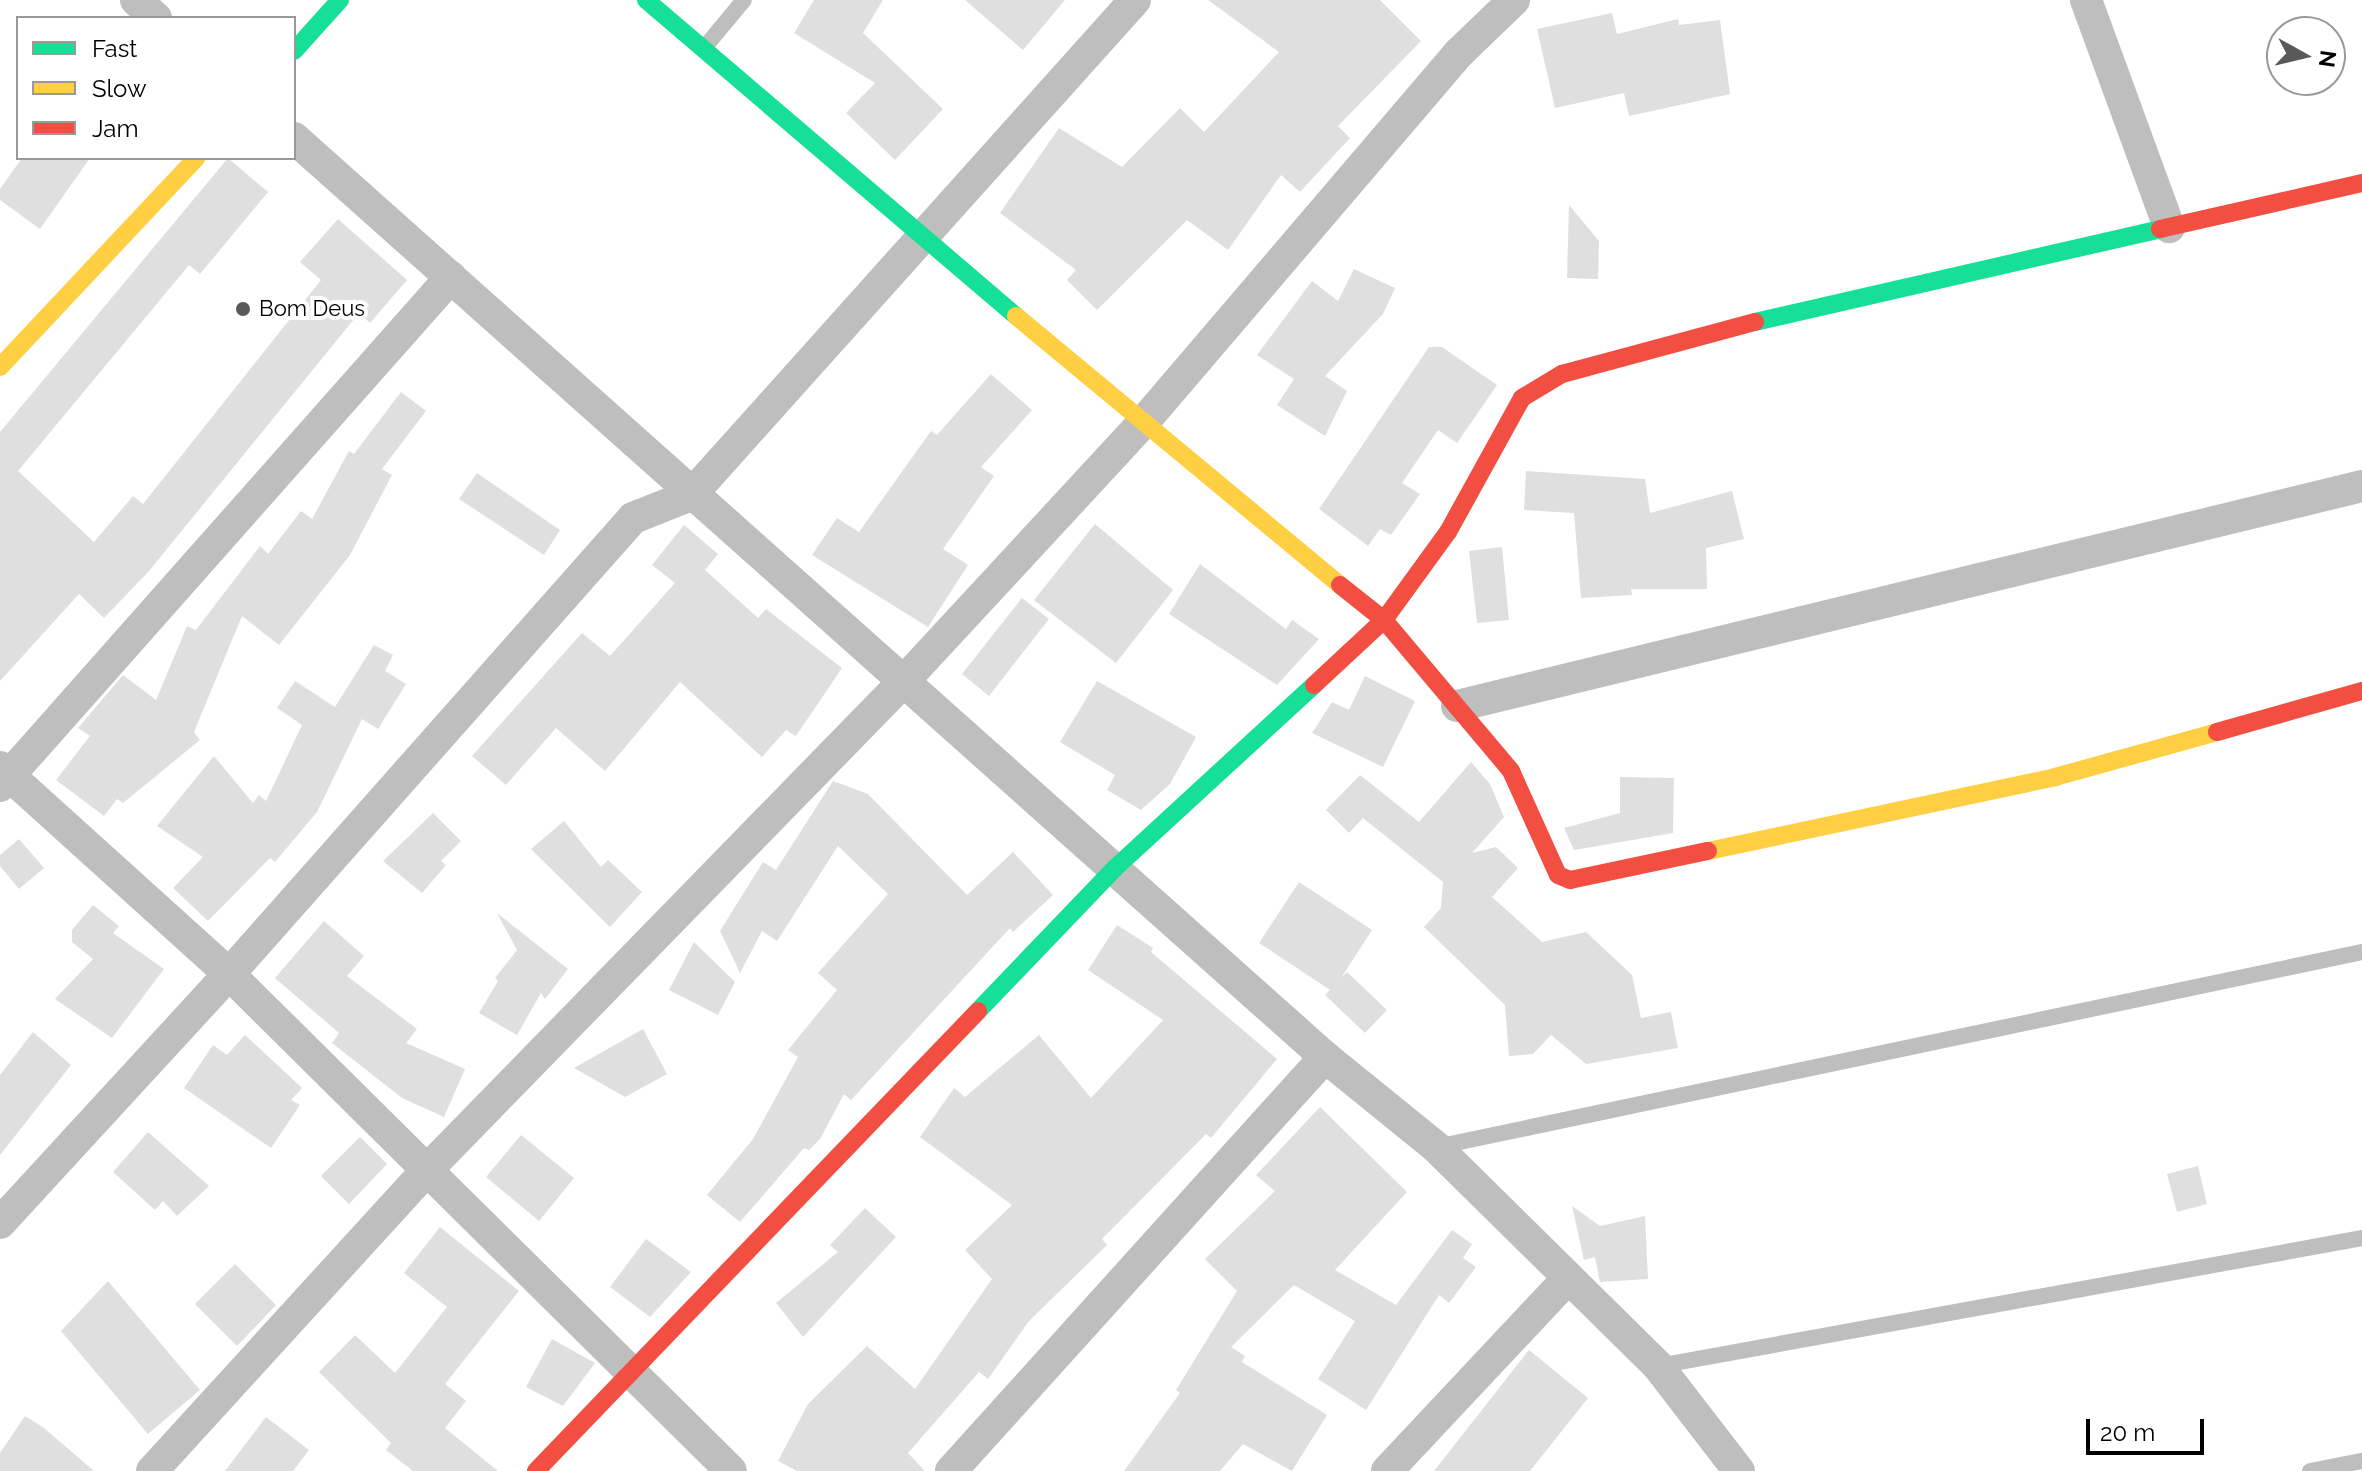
<!DOCTYPE html>
<html>
<head>
<meta charset="utf-8">
<style>
  body { margin:0 }
  #map { position:relative; width:2362px; height:1471px; overflow:hidden; background:#fff; font-family:Raleway,sans-serif }
  div>[style] { position:absolute }
  [style*='--x'] { left:calc(var(--x)*1px); top:calc(var(--y)*1px); width:calc(var(--w)*1px); rotate:calc(var(--a)*1deg) }
  .building>* { inset:0; background:#dfdfdf }
  .lane>* { height:16px; margin:-8px; padding:0 8px; transform-origin:8px; border-radius:8px; background:#bebebe }
  .street>* { height:32px; margin:-16px; padding:0 16px; transform-origin:16px; border-radius:16px; background:#bebebe }
  .fast>* { height:18px; margin:-9px; padding:0 9px; transform-origin:9px; border-radius:9px; background:#16e098 }
  .slow>* { height:18px; margin:-9px; padding:0 9px; transform-origin:9px; border-radius:9px; background:#ffcf43 }
  .jam>* { height:18px; margin:-9px; padding:0 9px; transform-origin:9px; border-radius:9px; background:#f24e42 }
  .dots>* { width:22px; height:22px; translate:-50% -50%; box-sizing:border-box; border:4px solid #fff; border-radius:50% }
  span { translate:-50% -50%; white-space:nowrap; text-align:center; line-height:1.15; -webkit-text-stroke:8px #fff; paint-order:stroke }
  .poi-label { font-size:22px; color:#000 }
  .left { translate:0 -50%; text-align:left }
  .legend { position:absolute; left:16px; top:16px; width:280px; height:144px; box-sizing:border-box; background:#fff; border:2px solid #999; margin:0; padding:10px 14px; list-style:none; font-size:24px; color:#000 }
  .legend li { display:flex; align-items:center; gap:16px; height:40px }
  .legend b { width:40px; border:2px solid #999 }
  .north { position:absolute; left:2266px; top:16px; width:80px; height:80px; box-sizing:border-box; background:#fff; border:2px solid #999; border-radius:50%; rotate:98deg; font-size:22px; font-weight:700; line-height:32px; text-align:center; color:#000 }
  .north::after { content:''; display:block; margin:auto; width:28px; height:36px; background:#595959; clip-path:polygon(50% 0,100% 100%,50% 72%,0 100%) }
  .scale { position:absolute; left:2086px; top:1419px; width:118px; height:36px; box-sizing:border-box; border:4px solid #000; border-top:0; padding-left:10px; font-size:24px; line-height:28px; white-space:nowrap; color:#000; -webkit-text-stroke:6px #fff; paint-order:stroke }
</style>
</head>
<body>
<div id="map">
  <div class="building">
    <div style="clip-path:polygon(814px 0,883px 0,863px 33px,943px 109px,895px 160px,846px 113px,875px 83px,794px 33px)"></div>
    <div style="clip-path:polygon(965px 0,1065px 0,1023px 50px)"></div>
    <div style="clip-path:polygon(1208px 0,1380px 0,1421px 41px,1338px 126px,1350px 138px,1300px 192px,1281px 175px,1228px 250px,1187px 220px,1097px 310px,1067px 280px,1076px 270px,1000px 213px,1059px 128px,1122px 167px,1180px 108px,1204px 132px,1279px 52px)"></div>
    <div style="clip-path:polygon(1612px 13px,1617px 34px,1678px 19px,1679px 25px,1720px 20px,1730px 94px,1629px 116px,1624px 93px,1555px 108px,1537px 29px)"></div>
    <div style="clip-path:polygon(22px 158px,90px 158px,40px 229px,0 200px,0 189px)"></div>
    <div style="clip-path:polygon(228px 158px,268px 192px,200px 274px,189px 265px,18px 471px,94px 542px,133px 496px,143px 504px,321px 280px,300px 262px,338px 219px,407px 280px,370px 323px,359px 313px,149px 571px,104px 618px,79px 594px,0 681px,0 432px)"></div>
    <div style="clip-path:polygon(1569px 205px,1599px 241px,1598px 279px,1567px 278px)"></div>
    <div style="clip-path:polygon(1354px 269px,1395px 288px,1383px 314px,1325px 376px,1347px 391px,1325px 436px,1277px 405px,1294px 379px,1257px 355px,1312px 281px,1338px 301px)"></div>
    <div style="clip-path:polygon(1429px 347px,1442px 347px,1497px 385px,1457px 443px,1438px 430px,1402px 483px,1420px 494px,1391px 535px,1380px 529px,1368px 546px,1319px 509px)"></div>
    <div style="clip-path:polygon(991px 374px,1032px 410px,981px 467px,994px 476px,943px 549px,968px 565px,928px 627px,812px 555px,837px 518px,859px 532px,931px 431px,937px 435px)"></div>
    <div style="clip-path:polygon(401px 392px,426px 411px,382px 469px,392px 475px,350px 555px,279px 645px,242px 616px,194px 732px,200px 740px,123px 803px,117px 799px,104px 816px,56px 780px,90px 736px,78px 728px,123px 675px,156px 700px,187px 626px,196px 630px,260px 546px,268px 554px,301px 511px,312px 519px,349px 451px,354px 454px)"></div>
    <div style="clip-path:polygon(1526px 471px,1645px 479px,1650px 513px,1732px 491px,1744px 539px,1706px 548px,1707px 589px,1631px 589px,1632px 595px,1581px 598px,1574px 513px,1524px 510px)"></div>
    <div style="clip-path:polygon(477px 473px,560px 530px,544px 555px,459px 499px)"></div>
    <div style="clip-path:polygon(1095px 524px,1173px 590px,1116px 663px,1034px 600px)"></div>
    <div style="clip-path:polygon(684px 525px,718px 554px,705px 570px,758px 618px,766px 609px,842px 668px,796px 736px,786px 730px,762px 757px,680px 682px,605px 771px,556px 728px,506px 785px,472px 756px,582px 633px,610px 656px,675px 583px,652px 565px)"></div>
    <div style="clip-path:polygon(1502px 547px,1509px 620px,1477px 623px,1469px 551px)"></div>
    <div style="clip-path:polygon(1200px 564px,1286px 629px,1292px 620px,1319px 639px,1277px 685px,1169px 614px)"></div>
    <div style="clip-path:polygon(1022px 598px,1049px 619px,989px 696px,962px 674px)"></div>
    <div style="clip-path:polygon(374px 645px,393px 655px,385px 671px,406px 684px,378px 729px,362px 719px,317px 812px,275px 862px,270px 858px,208px 921px,173px 888px,203px 857px,157px 826px,214px 756px,253px 803px,259px 795px,266px 801px,302px 725px,277px 708px,295px 681px,335px 707px)"></div>
    <div style="clip-path:polygon(1365px 676px,1415px 701px,1383px 767px,1312px 733px,1332px 702px,1349px 710px)"></div>
    <div style="clip-path:polygon(1097px 681px,1196px 737px,1170px 784px,1141px 810px,1107px 790px,1115px 775px,1060px 742px)"></div>
    <div style="clip-path:polygon(1471px 762px,1490px 784px,1504px 817px,1472px 853px,1496px 847px,1518px 868px,1492px 897px,1542px 942px,1586px 932px,1632px 975px,1641px 1018px,1671px 1012px,1678px 1048px,1586px 1064px,1551px 1035px,1533px 1054px,1509px 1056px,1505px 1005px,1424px 927px,1441px 908px,1443px 882px,1363px 818px,1349px 833px,1326px 810px,1360px 775px,1419px 822px)"></div>
    <div style="clip-path:polygon(1620px 777px,1674px 778px,1673px 833px,1574px 850px,1564px 828px,1620px 813px)"></div>
    <div style="clip-path:polygon(833px 781px,868px 794px,967px 895px,1013px 852px,1053px 895px,1013px 932px,1010px 928px,851px 1100px,844px 1094px,820px 1139px,809px 1150px,804px 1148px,740px 1222px,707px 1195px,753px 1139px,798px 1057px,788px 1050px,837px 990px,818px 973px,888px 894px,838px 846px,777px 941px,762px 931px,740px 973px,720px 931px,763px 862px,776px 870px)"></div>
    <div style="clip-path:polygon(433px 813px,461px 841px,441px 861px,446px 865px,422px 893px,383px 861px)"></div>
    <div style="clip-path:polygon(564px 821px,601px 867px,608px 860px,642px 892px,610px 927px,531px 849px)"></div>
    <div style="clip-path:polygon(19px 839px,44px 868px,19px 889px,0 866px,0 855px)"></div>
    <div style="clip-path:polygon(1299px 882px,1372px 930px,1341px 978px,1347px 972px,1387px 1010px,1365px 1033px,1325px 995px,1330px 990px,1259px 943px)"></div>
    <div style="clip-path:polygon(93px 905px,119px 926px,113px 933px,164px 969px,112px 1038px,55px 999px,93px 959px,72px 942px,72px 930px)"></div>
    <div style="clip-path:polygon(497px 913px,568px 969px,545px 999px,541px 993px,517px 1035px,479px 1013px,498px 981px,495px 978px,517px 950px)"></div>
    <div style="clip-path:polygon(324px 921px,364px 956px,347px 976px,417px 1029px,406px 1043px,465px 1069px,444px 1117px,402px 1098px,332px 1043px,339px 1033px,275px 978px)"></div>
    <div style="clip-path:polygon(1117px 925px,1153px 948px,1151px 952px,1277px 1059px,1211px 1138px,1206px 1134px,1102px 1239px,1107px 1245px,1029px 1321px,988px 1379px,979px 1372px,908px 1453px,925px 1471px,797px 1471px,778px 1461px,808px 1404px,867px 1346px,915px 1389px,992px 1279px,965px 1250px,1012px 1205px,920px 1137px,954px 1088px,965px 1097px,1039px 1035px,1091px 1098px,1163px 1020px,1088px 970px)"></div>
    <div style="clip-path:polygon(694px 942px,735px 982px,718px 1015px,669px 990px)"></div>
    <div style="clip-path:polygon(643px 1029px,667px 1074px,625px 1097px,574px 1068px)"></div>
    <div style="clip-path:polygon(33px 1032px,71px 1065px,0 1155px,0 1075px)"></div>
    <div style="clip-path:polygon(245px 1035px,302px 1088px,291px 1100px,300px 1105px,271px 1148px,184px 1088px,213px 1045px,227px 1055px)"></div>
    <div style="clip-path:polygon(1320px 1107px,1407px 1192px,1335px 1270px,1396px 1305px,1452px 1230px,1472px 1244px,1463px 1258px,1476px 1267px,1449px 1303px,1439px 1295px,1366px 1410px,1318px 1379px,1355px 1321px,1294px 1285px,1231px 1347px,1245px 1356px,1242px 1362px,1327px 1415px,1292px 1471px,1243px 1444px,1220px 1471px,1124px 1471px,1180px 1393px,1176px 1390px,1237px 1291px,1205px 1259px,1275px 1191px,1256px 1175px)"></div>
    <div style="clip-path:polygon(148px 1132px,209px 1186px,177px 1216px,163px 1201px,155px 1210px,113px 1172px)"></div>
    <div style="clip-path:polygon(521px 1135px,574px 1178px,539px 1221px,486px 1177px)"></div>
    <div style="clip-path:polygon(360px 1137px,387px 1164px,349px 1204px,321px 1176px)"></div>
    <div style="clip-path:polygon(2198px 1166px,2207px 1204px,2177px 1212px,2167px 1174px)"></div>
    <div style="clip-path:polygon(1572px 1206px,1600px 1226px,1645px 1216px,1648px 1279px,1600px 1282px,1595px 1257px,1584px 1260px)"></div>
    <div style="clip-path:polygon(865px 1208px,896px 1237px,803px 1337px,776px 1303px,838px 1252px,830px 1245px)"></div>
    <div style="clip-path:polygon(440px 1227px,519px 1291px,445px 1384px,466px 1401px,445px 1428px,498px 1471px,413px 1471px,386px 1450px,391px 1443px,319px 1372px,355px 1335px,395px 1373px,447px 1307px,404px 1273px)"></div>
    <div style="clip-path:polygon(646px 1239px,691px 1272px,650px 1317px,610px 1287px)"></div>
    <div style="clip-path:polygon(235px 1264px,276px 1305px,237px 1346px,195px 1304px)"></div>
    <div style="clip-path:polygon(108px 1281px,200px 1390px,148px 1434px,61px 1331px)"></div>
    <div style="clip-path:polygon(552px 1339px,595px 1363px,563px 1406px,526px 1387px)"></div>
    <div style="clip-path:polygon(1529px 1350px,1588px 1398px,1530px 1471px,1434px 1471px)"></div>
    <div style="clip-path:polygon(25px 1416px,44px 1428px,94px 1471px,0 1471px,0 1453px)"></div>
    <div style="clip-path:polygon(266px 1417px,309px 1450px,293px 1471px,225px 1471px)"></div>
  </div>
  <div class="lane">
    <div style="--x:704;--y:48;--w:62;--a:-50.2"></div>
    <div style="--x:1436;--y:1147;--w:946;--a:-11.89"></div>
    <div style="--x:1658;--y:1366;--w:716;--a:-10.3"></div>
    <div style="--x:2310;--y:1471;--w:53;--a:-10.9"></div>
  </div>
  <div class="street">
    <div style="--x:136;--y:0;--w:27;--a:42"></div>
    <div style="--x:2086;--y:0;--w:242;--a:69.9"></div>
    <div style="--x:294;--y:138;--w:1381;--a:41.71"></div>
    <div style="--x:1325;--y:1057;--w:143;--a:39"></div>
    <div style="--x:1436;--y:1147;--w:312;--a:44.6"></div>
    <div style="--x:1658;--y:1366;--w:133;--a:52.4"></div>
    <div style="--x:1457;--y:706;--w:931;--a:-13.66"></div>
    <div style="--x:0;--y:767;--w:309;--a:42.1"></div>
    <div style="--x:229;--y:974;--w:706;--a:44.71"></div>
    <div style="--x:0;--y:786;--w:680;--a:-48.46"></div>
    <div style="--x:0;--y:1223;--w:338;--a:-47.4"></div>
    <div style="--x:229;--y:974;--w:609;--a:-48.46"></div>
    <div style="--x:633;--y:518;--w:62;--a:-21.6"></div>
    <div style="--x:691;--y:495;--w:665;--a:-48.11"></div>
    <div style="--x:152;--y:1471;--w:405;--a:-47.6"></div>
    <div style="--x:425;--y:1172;--w:683;--a:-45.71"></div>
    <div style="--x:902;--y:683;--w:353;--a:-47.2"></div>
    <div style="--x:1142;--y:424;--w:489;--a:-49.5"></div>
    <div style="--x:1460;--y:52;--w:75;--a:-43.9"></div>
    <div style="--x:951;--y:1471;--w:558;--a:-47.91"></div>
    <div style="--x:1387;--y:1471;--w:265;--a:-46.8"></div>
  </div>
  <div class="fast">
    <div style="--x:646;--y:0;--w:487;--a:40.5"></div>
    <div style="--x:294;--y:51;--w:69;--a:-48"></div>
    <div style="--x:1755;--y:322;--w:416;--a:-12.9"></div>
    <div style="--x:978;--y:1011;--w:197;--a:-46.2"></div>
    <div style="--x:1114;--y:869;--w:272;--a:-42.6"></div>
  </div>
  <div class="slow">
    <div style="--x:1016;--y:316;--w:421;--a:39.7"></div>
    <div style="--x:0;--y:367;--w:287;--a:-46.8"></div>
    <div style="--x:1708;--y:851;--w:355;--a:-12"></div>
    <div style="--x:2055;--y:777;--w:168;--a:-15.5"></div>
  </div>
  <div class="jam">
    <div style="--x:2160;--y:229;--w:207;--a:-12.8"></div>
    <div style="--x:1340;--y:585;--w:56;--a:38.5"></div>
    <div style="--x:1384;--y:620;--w:197;--a:49.9"></div>
    <div style="--x:1511;--y:771;--w:114;--a:65.7"></div>
    <div style="--x:1558;--y:875;--w:13;--a:23"></div>
    <div style="--x:1570;--y:880;--w:141;--a:-11.9"></div>
    <div style="--x:1314;--y:685;--w:96;--a:-42.9"></div>
    <div style="--x:1384;--y:620;--w:109;--a:-54"></div>
    <div style="--x:1448;--y:532;--w:153;--a:-61.1"></div>
    <div style="--x:1522;--y:398;--w:47;--a:-31"></div>
    <div style="--x:1562;--y:374;--w:200;--a:-15.1"></div>
    <div style="--x:2217;--y:732;--w:151;--a:-15.8"></div>
    <div style="--x:536;--y:1471;--w:638;--a:-46.14"></div>
  </div>
  <div class="dots">
    <div style="left:243px;top:309px;background:#595959"></div>
  </div>
  <div class="poi-label">
    <span class="left" style="left:259px;top:309px">Bom Deus</span>
  </div>
  <ul class="legend">
  <li><b style="height:10px;background:#16e098"></b>Fast</li>
  <li><b style="height:10px;background:#ffcf43"></b>Slow</li>
  <li><b style="height:10px;background:#f24e42"></b>Jam</li>
  </ul>
  <div class="north">N</div>
  <div class="scale">20 m</div>
</div>
</body>
</html>
